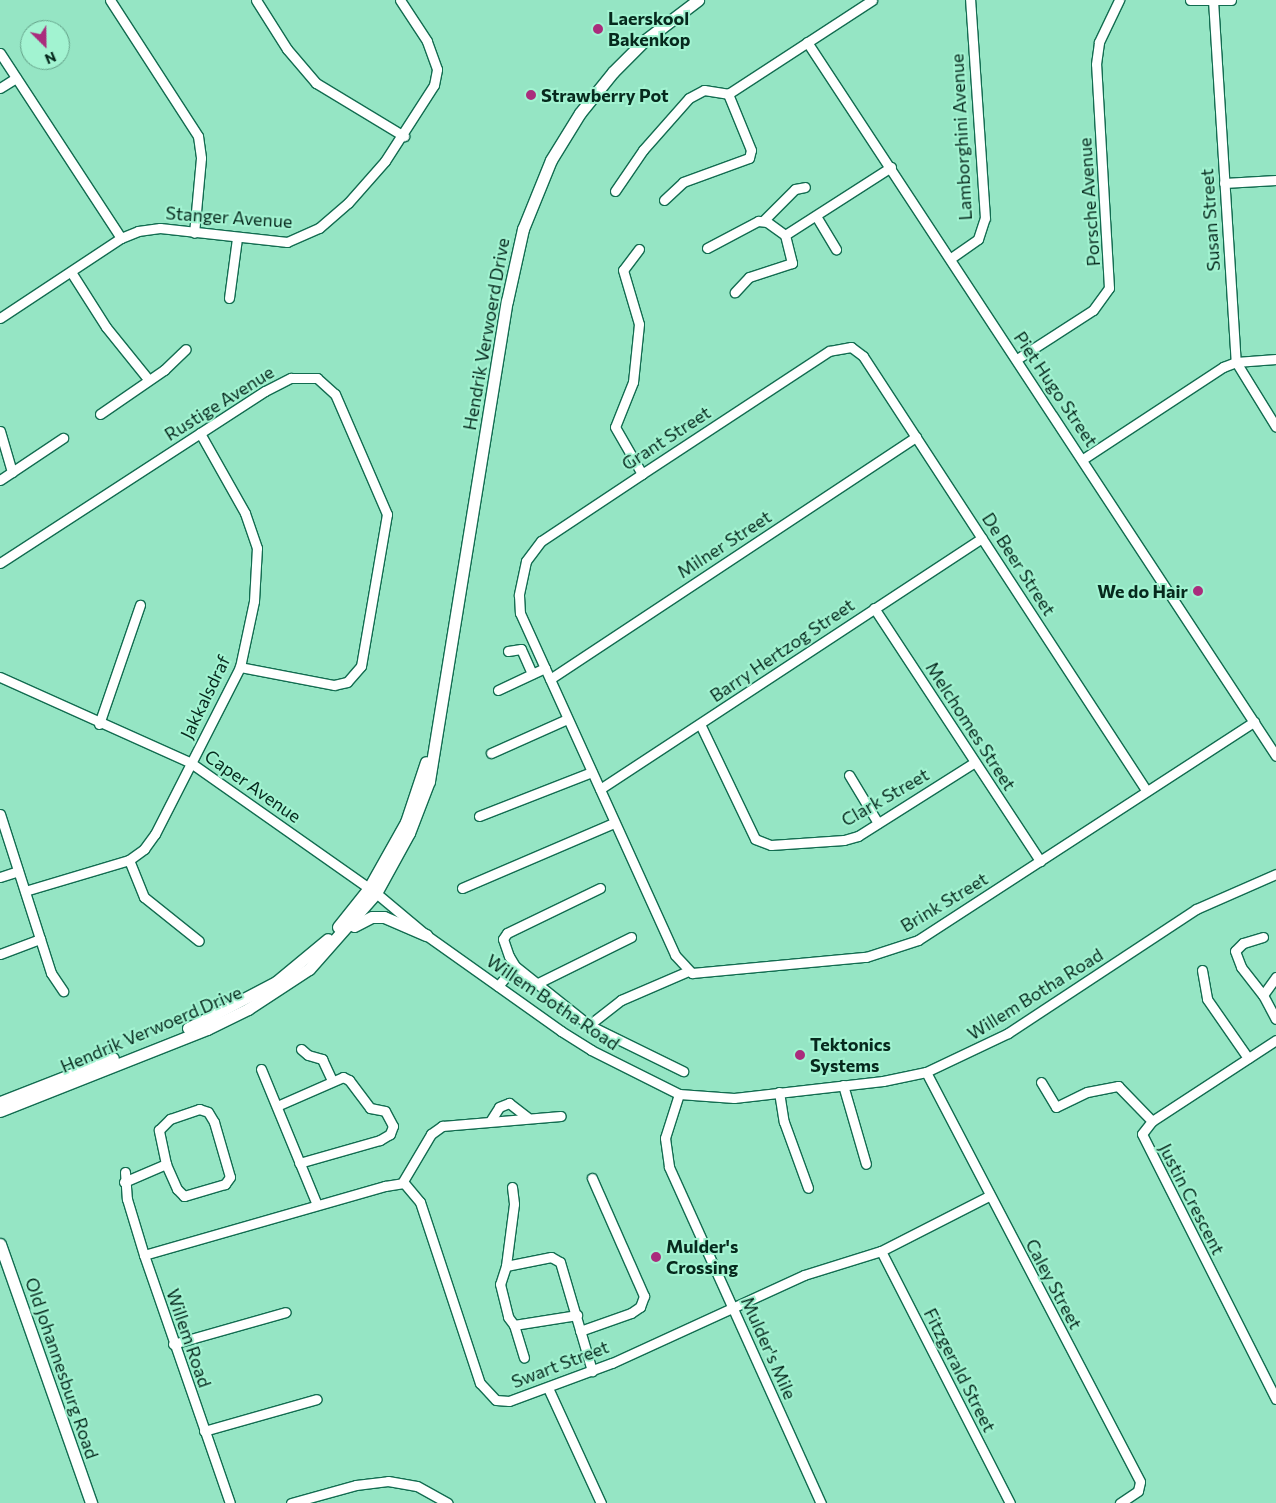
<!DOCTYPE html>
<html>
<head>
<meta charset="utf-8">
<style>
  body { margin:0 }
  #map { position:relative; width:1276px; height:1503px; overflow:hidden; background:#95e5c4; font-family:Commissioner,sans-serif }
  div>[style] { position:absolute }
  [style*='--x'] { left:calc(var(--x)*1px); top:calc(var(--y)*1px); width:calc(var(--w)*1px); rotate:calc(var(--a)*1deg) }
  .roads { filter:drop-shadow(1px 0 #126c50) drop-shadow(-1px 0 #126c50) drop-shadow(0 1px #126c50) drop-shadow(0 -1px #126c50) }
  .minor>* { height:9px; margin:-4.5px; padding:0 4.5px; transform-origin:4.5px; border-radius:4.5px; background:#fff }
  .major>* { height:11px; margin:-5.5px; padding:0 5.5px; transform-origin:5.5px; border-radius:5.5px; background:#fff }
  .dots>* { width:14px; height:14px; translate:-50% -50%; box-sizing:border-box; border:2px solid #a2f3d1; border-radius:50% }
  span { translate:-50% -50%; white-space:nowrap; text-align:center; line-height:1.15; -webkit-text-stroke:4px #a2f3d1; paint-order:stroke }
  .poi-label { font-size:18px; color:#06291d; font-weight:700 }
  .left { translate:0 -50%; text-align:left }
  .right { translate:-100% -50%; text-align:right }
  .street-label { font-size:18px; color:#06291d }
  .north { position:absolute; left:20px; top:20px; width:50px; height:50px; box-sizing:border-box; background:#a2f3d1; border:1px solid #64a289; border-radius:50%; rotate:157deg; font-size:14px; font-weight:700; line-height:20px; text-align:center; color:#06291d }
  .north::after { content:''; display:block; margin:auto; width:18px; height:22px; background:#aa2c7c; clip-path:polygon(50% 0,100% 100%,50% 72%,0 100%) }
</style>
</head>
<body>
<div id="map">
  <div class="roads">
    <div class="minor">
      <div style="--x:110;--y:0;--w:162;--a:57.1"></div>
      <div style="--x:198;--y:136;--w:22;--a:82"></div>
      <div style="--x:201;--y:158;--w:75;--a:95.3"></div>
      <div style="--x:256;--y:0;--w:58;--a:57.7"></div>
      <div style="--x:287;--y:49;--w:45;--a:49.5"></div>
      <div style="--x:316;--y:83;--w:103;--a:31.1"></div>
      <div style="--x:1190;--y:0;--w:41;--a:0"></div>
      <div style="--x:1213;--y:0;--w:363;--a:86.4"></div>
      <div style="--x:1236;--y:362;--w:76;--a:58.4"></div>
      <div style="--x:807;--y:42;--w:854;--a:56.7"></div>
      <div style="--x:0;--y:53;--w:221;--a:56.8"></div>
      <div style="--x:0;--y:88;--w:19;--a:-32"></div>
      <div style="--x:1224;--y:183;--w:52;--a:-3.3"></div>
      <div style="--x:615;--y:191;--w:50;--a:-55.7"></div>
      <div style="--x:643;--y:150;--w:69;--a:-48.5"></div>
      <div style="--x:689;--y:98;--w:17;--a:-28"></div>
      <div style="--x:704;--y:90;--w:24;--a:9"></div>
      <div style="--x:664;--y:200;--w:26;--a:-43"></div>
      <div style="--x:683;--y:182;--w:70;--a:-20"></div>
      <div style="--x:749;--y:158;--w:8;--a:-76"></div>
      <div style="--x:751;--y:150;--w:61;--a:-112.3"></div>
      <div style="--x:728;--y:94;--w:172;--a:-33.1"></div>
      <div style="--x:816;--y:216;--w:39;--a:59"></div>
      <div style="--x:763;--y:221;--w:45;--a:-45"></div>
      <div style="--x:795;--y:189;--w:10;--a:-11"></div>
      <div style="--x:785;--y:235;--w:126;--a:-32.7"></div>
      <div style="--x:707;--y:248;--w:58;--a:-27.9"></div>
      <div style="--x:758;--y:221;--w:9;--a:6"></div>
      <div style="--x:767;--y:222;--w:22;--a:36"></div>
      <div style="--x:785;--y:235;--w:29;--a:76"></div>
      <div style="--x:792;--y:263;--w:45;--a:162"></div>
      <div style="--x:749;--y:277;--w:21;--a:133"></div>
      <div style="--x:639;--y:249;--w:26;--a:127"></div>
      <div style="--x:623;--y:270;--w:56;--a:73.5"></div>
      <div style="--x:639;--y:324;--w:58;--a:95.9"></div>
      <div style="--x:633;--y:382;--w:48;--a:111.8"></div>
      <div style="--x:615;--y:427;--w:54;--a:60.1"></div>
      <div style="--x:951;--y:258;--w:33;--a:-35"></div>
      <div style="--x:978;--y:239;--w:22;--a:-72"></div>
      <div style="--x:985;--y:218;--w:219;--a:-93.9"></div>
      <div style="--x:71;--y:272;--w:65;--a:57.5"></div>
      <div style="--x:106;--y:327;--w:67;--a:51.1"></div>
      <div style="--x:229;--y:298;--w:61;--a:-82.4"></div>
      <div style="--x:0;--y:318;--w:145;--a:-33.5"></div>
      <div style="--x:121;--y:238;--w:18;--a:-22"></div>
      <div style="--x:138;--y:231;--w:22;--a:-8"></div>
      <div style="--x:160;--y:228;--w:128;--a:6.3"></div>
      <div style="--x:287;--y:242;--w:35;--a:-24"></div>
      <div style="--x:319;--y:228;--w:38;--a:-41"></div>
      <div style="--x:348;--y:203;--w:56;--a:-48.6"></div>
      <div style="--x:385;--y:161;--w:90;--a:-57.2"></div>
      <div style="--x:434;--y:85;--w:16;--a:-79"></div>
      <div style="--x:437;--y:69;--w:30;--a:-110"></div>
      <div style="--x:427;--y:41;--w:49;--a:-123.4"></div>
      <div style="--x:1017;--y:359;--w:90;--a:-32.8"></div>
      <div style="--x:1093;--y:310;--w:27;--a:-54"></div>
      <div style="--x:1109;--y:288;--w:224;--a:-93.3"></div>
      <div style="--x:1096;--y:64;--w:22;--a:-82"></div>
      <div style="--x:1099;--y:42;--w:47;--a:-64.5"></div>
      <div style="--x:100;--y:414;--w:78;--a:-34.5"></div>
      <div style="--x:164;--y:370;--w:30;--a:-44"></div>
      <div style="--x:0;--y:431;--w:43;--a:73.7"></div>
      <div style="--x:1083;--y:459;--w:168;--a:-33.3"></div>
      <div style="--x:1223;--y:367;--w:14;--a:-21"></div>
      <div style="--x:1236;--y:362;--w:40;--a:-4.3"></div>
      <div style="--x:0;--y:480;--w:76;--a:-33.7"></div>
      <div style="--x:0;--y:563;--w:316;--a:-33"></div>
      <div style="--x:265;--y:391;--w:29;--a:-27"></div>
      <div style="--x:291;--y:378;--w:26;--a:0"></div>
      <div style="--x:317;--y:378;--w:24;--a:42"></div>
      <div style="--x:335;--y:394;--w:131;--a:66.6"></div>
      <div style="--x:387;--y:514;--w:154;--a:99.7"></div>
      <div style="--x:361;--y:666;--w:21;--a:131"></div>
      <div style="--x:347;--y:682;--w:13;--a:167"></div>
      <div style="--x:334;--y:685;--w:96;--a:-169.2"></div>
      <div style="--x:874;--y:608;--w:303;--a:56.7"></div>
      <div style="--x:508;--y:651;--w:13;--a:-9"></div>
      <div style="--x:521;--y:649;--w:27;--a:66"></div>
      <div style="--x:0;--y:677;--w:209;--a:24.2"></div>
      <div style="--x:191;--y:763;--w:226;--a:35.1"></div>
      <div style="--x:376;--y:893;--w:65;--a:40"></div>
      <div style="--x:426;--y:935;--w:166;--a:35.4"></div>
      <div style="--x:561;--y:1031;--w:36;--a:32"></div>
      <div style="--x:591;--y:1050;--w:98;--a:26.6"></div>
      <div style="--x:679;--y:1094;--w:55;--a:4.2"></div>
      <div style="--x:734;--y:1098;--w:150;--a:-6.5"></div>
      <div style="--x:883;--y:1081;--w:44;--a:-11.8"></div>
      <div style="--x:926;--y:1072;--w:91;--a:-25.4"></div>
      <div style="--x:1008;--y:1033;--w:225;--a:-33.4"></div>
      <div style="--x:1196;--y:909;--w:87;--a:-23.6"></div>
      <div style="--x:550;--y:679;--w:439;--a:-33.5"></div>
      <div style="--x:498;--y:690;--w:52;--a:-25.1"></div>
      <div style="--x:99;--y:724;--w:126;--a:-71"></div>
      <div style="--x:700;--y:724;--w:127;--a:64.4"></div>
      <div style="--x:755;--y:839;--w:17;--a:21"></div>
      <div style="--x:771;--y:845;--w:73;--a:-3.9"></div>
      <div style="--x:844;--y:840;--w:15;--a:-16"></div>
      <div style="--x:858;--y:836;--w:138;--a:-32.3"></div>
      <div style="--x:491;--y:753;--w:83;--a:-24.1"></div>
      <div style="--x:849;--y:775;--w:56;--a:58.9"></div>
      <div style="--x:600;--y:789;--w:457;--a:-33.3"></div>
      <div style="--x:1146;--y:790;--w:518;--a:-123.11"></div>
      <div style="--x:863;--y:356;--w:15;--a:-143"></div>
      <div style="--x:851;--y:347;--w:22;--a:170"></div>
      <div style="--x:829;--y:351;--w:224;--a:146.7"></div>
      <div style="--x:642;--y:474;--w:121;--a:146.4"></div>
      <div style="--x:541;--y:541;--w:25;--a:127"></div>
      <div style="--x:526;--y:561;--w:35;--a:102"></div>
      <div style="--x:519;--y:595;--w:18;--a:87"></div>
      <div style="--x:520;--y:613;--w:375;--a:65.6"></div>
      <div style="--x:675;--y:955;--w:25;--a:47"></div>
      <div style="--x:692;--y:973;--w:175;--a:-5.3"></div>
      <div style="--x:866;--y:957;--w:55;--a:-18.1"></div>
      <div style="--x:918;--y:940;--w:401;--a:-33"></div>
      <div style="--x:0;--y:814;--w:167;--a:72.2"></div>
      <div style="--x:51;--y:973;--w:22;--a:56"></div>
      <div style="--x:479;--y:816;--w:121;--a:-21.3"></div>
      <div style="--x:129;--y:860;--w:40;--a:68"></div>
      <div style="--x:144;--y:897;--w:70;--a:38.7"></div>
      <div style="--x:0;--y:877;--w:19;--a:-18"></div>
      <div style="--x:462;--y:888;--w:165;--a:-23.2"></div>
      <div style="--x:600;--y:888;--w:103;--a:154.2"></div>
      <div style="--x:507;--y:933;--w:7;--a:124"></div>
      <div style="--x:503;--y:939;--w:18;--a:71"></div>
      <div style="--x:509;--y:956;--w:12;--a:59"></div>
      <div style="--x:515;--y:966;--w:95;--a:38.6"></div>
      <div style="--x:589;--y:1025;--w:105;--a:26.1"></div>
      <div style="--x:25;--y:891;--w:109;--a:-16.6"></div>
      <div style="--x:129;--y:860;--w:19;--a:-36"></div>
      <div style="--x:144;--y:849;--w:19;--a:-54"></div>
      <div style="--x:155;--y:834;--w:187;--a:-63"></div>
      <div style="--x:240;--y:667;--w:67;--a:-78"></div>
      <div style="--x:254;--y:601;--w:53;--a:-86.8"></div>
      <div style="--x:257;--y:548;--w:37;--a:-109"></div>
      <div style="--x:245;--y:513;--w:92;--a:-119.4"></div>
      <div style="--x:1263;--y:937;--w:21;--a:163"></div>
      <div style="--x:1243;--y:943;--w:11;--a:135"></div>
      <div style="--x:1235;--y:951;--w:17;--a:69"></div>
      <div style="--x:1241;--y:967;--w:36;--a:52"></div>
      <div style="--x:0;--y:954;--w:43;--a:-20.6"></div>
      <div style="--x:1202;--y:970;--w:29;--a:80"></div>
      <div style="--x:1207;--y:999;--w:72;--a:55.2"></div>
      <div style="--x:1276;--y:977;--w:22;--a:126"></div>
      <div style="--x:1263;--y:995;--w:27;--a:62"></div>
      <div style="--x:536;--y:984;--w:106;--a:-26.3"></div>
      <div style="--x:498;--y:986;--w:26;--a:-50"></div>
      <div style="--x:589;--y:1025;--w:41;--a:-38"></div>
      <div style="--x:621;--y:1000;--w:73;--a:-23.4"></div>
      <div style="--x:1276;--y:1040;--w:148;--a:146.8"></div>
      <div style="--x:1152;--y:1121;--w:16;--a:128"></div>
      <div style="--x:1142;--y:1134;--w:297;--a:63.2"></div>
      <div style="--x:301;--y:1049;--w:9;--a:41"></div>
      <div style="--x:308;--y:1055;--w:15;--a:16"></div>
      <div style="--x:322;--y:1059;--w:23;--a:65"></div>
      <div style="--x:261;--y:1069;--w:147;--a:67.6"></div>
      <div style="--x:926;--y:1072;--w:462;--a:62.4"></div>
      <div style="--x:1140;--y:1482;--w:9;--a:103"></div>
      <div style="--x:1138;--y:1491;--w:22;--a:146"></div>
      <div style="--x:1041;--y:1082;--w:29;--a:59"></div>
      <div style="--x:1056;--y:1107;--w:34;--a:-26"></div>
      <div style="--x:1087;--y:1092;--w:32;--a:-11"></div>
      <div style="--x:1118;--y:1086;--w:49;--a:45.8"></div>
      <div style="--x:843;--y:1085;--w:82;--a:73.8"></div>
      <div style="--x:779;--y:1092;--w:30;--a:81"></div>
      <div style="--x:784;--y:1122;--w:70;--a:70"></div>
      <div style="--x:679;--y:1094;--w:46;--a:107.7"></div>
      <div style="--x:665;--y:1138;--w:29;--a:82"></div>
      <div style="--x:669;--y:1167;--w:369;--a:65.7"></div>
      <div style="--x:277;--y:1106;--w:72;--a:-23.7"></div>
      <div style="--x:343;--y:1077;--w:7;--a:27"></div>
      <div style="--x:349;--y:1080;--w:35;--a:53"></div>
      <div style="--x:370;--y:1108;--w:15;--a:11"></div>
      <div style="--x:385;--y:1111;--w:17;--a:62"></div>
      <div style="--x:393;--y:1126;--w:9;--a:111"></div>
      <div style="--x:390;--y:1134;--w:12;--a:149"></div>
      <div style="--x:380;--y:1140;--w:84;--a:164.1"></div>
      <div style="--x:199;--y:1109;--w:9;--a:18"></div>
      <div style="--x:208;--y:1112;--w:12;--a:59"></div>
      <div style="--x:214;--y:1122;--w:57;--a:73.8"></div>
      <div style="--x:230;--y:1177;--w:9;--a:126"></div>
      <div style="--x:225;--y:1184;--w:43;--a:163.7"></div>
      <div style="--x:184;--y:1196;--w:10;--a:-135"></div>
      <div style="--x:177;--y:1189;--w:27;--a:-114"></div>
      <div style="--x:166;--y:1164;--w:35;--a:-102"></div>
      <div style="--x:159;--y:1130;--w:16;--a:-45"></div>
      <div style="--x:170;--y:1119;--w:31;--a:-19"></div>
      <div style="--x:491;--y:1120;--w:15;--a:-58"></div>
      <div style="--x:499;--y:1107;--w:11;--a:-22"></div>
      <div style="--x:509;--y:1103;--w:23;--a:38"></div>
      <div style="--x:125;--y:1172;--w:27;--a:86"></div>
      <div style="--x:127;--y:1199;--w:59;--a:73.1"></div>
      <div style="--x:144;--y:1255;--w:262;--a:70.9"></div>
      <div style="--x:124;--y:1182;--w:46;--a:-23.2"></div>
      <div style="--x:402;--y:1183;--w:57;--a:-59.4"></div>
      <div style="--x:431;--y:1134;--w:14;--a:-36"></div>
      <div style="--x:442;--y:1126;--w:119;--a:-4.8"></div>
      <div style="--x:512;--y:1187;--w:17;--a:83"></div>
      <div style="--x:514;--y:1204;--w:63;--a:97.4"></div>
      <div style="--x:506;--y:1266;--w:19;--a:108"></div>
      <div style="--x:500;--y:1284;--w:34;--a:76"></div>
      <div style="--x:508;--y:1317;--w:10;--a:53"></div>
      <div style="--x:514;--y:1325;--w:64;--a:-9"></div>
      <div style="--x:881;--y:1251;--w:283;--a:62.9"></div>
      <div style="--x:144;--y:1255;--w:251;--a:-16"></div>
      <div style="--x:385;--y:1186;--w:19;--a:-9"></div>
      <div style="--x:404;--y:1183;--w:25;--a:50"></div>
      <div style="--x:420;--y:1202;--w:191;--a:71.7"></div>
      <div style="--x:480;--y:1383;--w:23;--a:47"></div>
      <div style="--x:496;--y:1400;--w:13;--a:4"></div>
      <div style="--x:509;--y:1401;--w:110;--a:-20.3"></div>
      <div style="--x:612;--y:1363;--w:211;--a:-24.6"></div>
      <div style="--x:804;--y:1275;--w:81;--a:-17.3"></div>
      <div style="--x:881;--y:1251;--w:121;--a:-27"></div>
      <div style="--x:506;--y:1266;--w:46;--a:-11.3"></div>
      <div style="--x:551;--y:1257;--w:10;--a:29"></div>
      <div style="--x:560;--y:1262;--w:114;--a:73.6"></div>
      <div style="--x:514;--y:1325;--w:34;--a:73"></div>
      <div style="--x:580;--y:1331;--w:54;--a:-19.4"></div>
      <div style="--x:631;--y:1313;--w:11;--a:-34"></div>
      <div style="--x:640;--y:1307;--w:12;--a:-70"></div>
      <div style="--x:644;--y:1296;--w:129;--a:-113.8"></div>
      <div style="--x:173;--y:1344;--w:117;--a:-15.8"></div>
      <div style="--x:548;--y:1388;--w:127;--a:65.3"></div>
      <div style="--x:204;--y:1431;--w:117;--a:-15.8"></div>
      <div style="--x:291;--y:1503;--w:67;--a:-15.5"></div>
      <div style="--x:356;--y:1485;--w:32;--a:-7"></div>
      <div style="--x:388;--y:1481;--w:29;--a:10"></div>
      <div style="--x:417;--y:1486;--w:35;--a:29"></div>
    </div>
    <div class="major">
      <div style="--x:354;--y:926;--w:20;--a:-27"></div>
      <div style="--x:372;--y:917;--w:12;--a:0"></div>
      <div style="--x:384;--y:917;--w:46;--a:23.2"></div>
      <div style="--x:338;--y:927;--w:50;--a:-51.5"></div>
      <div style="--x:369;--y:888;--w:76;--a:-60.7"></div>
      <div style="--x:406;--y:822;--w:63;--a:-71.6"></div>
      <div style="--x:188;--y:1028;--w:99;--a:-27.6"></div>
      <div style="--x:276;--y:982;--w:67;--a:-39.6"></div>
      <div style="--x:0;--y:1102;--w:121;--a:-21.3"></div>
      <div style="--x:0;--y:1111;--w:223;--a:-21.6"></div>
      <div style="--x:207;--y:1029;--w:46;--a:-26"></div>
      <div style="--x:248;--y:1009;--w:73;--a:-33.3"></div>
      <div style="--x:309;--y:969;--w:101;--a:-48.6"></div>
      <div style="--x:376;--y:893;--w:68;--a:-61.2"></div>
      <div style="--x:409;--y:833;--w:56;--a:-69"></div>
      <div style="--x:429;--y:781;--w:486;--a:-80.8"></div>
      <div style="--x:507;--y:301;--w:74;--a:-77.5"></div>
      <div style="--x:523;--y:229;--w:74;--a:-67.9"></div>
      <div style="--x:551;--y:160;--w:55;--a:-58.3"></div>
      <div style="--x:580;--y:113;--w:53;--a:-51.2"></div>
      <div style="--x:613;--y:72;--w:44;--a:-45"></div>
      <div style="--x:644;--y:41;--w:68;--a:-37.2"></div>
      <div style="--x:0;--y:1244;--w:275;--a:70.6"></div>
    </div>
  </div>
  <div class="dots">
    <div style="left:598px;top:29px;background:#aa2c7c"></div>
    <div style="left:531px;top:95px;background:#aa2c7c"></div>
    <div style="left:1198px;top:591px;background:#aa2c7c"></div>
    <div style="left:800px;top:1055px;background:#aa2c7c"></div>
    <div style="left:656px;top:1257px;background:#aa2c7c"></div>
  </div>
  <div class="poi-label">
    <span class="left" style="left:608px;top:29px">Laerskool<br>Bakenkop</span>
    <span class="left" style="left:541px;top:95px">Strawberry Pot</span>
    <span class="right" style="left:1188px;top:591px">We do Hair</span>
    <span class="left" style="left:810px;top:1055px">Tektonics<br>Systems</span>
    <span class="left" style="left:666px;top:1257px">Mulder's<br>Crossing</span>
  </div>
  <div class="street-label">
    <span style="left:961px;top:137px;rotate:-93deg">Lamborghini Avenue</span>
    <span style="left:1089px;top:202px;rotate:-94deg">Porsche Avenue</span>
    <span style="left:229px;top:217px;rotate:4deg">Stanger Avenue</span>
    <span style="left:1210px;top:220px;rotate:-94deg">Susan Street</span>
    <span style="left:486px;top:334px;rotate:-80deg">Hendrik Verwoerd Drive</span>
    <span style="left:1056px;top:389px;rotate:56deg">Piet Hugo Street</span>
    <span style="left:219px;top:403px;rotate:-32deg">Rustige Avenue</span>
    <span style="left:666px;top:438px;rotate:-33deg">Grant Street</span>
    <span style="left:724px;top:544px;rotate:-33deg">Milner Street</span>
    <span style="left:1019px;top:564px;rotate:57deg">De Beer Street</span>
    <span style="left:782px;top:650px;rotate:-34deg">Barry Hertzog Street</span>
    <span style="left:205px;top:697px;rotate:-64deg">Jakkalsdraf</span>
    <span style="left:971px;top:726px;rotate:57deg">Melchomes Street</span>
    <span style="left:253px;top:786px;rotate:35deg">Caper Avenue</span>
    <span style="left:885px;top:797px;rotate:-30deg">Clark Street</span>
    <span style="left:944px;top:902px;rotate:-31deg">Brink Street</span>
    <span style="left:1035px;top:994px;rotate:-32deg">Willem Botha Road</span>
    <span style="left:553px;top:1002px;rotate:34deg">Willem Botha Road</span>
    <span style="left:151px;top:1029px;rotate:-23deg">Hendrik Verwoerd Drive</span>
    <span style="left:1192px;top:1199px;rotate:63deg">Justin Crescent</span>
    <span style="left:1054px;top:1284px;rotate:62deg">Caley Street</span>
    <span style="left:189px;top:1338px;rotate:71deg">Willem Road</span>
    <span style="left:769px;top:1348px;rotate:66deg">Mulder's Mile</span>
    <span style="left:560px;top:1364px;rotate:-21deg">Swart Street</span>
    <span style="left:62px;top:1368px;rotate:71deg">Old Johannesburg Road</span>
    <span style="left:960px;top:1370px;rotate:63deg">Fitzgerald Street</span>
  </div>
  <div class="north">N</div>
</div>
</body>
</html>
